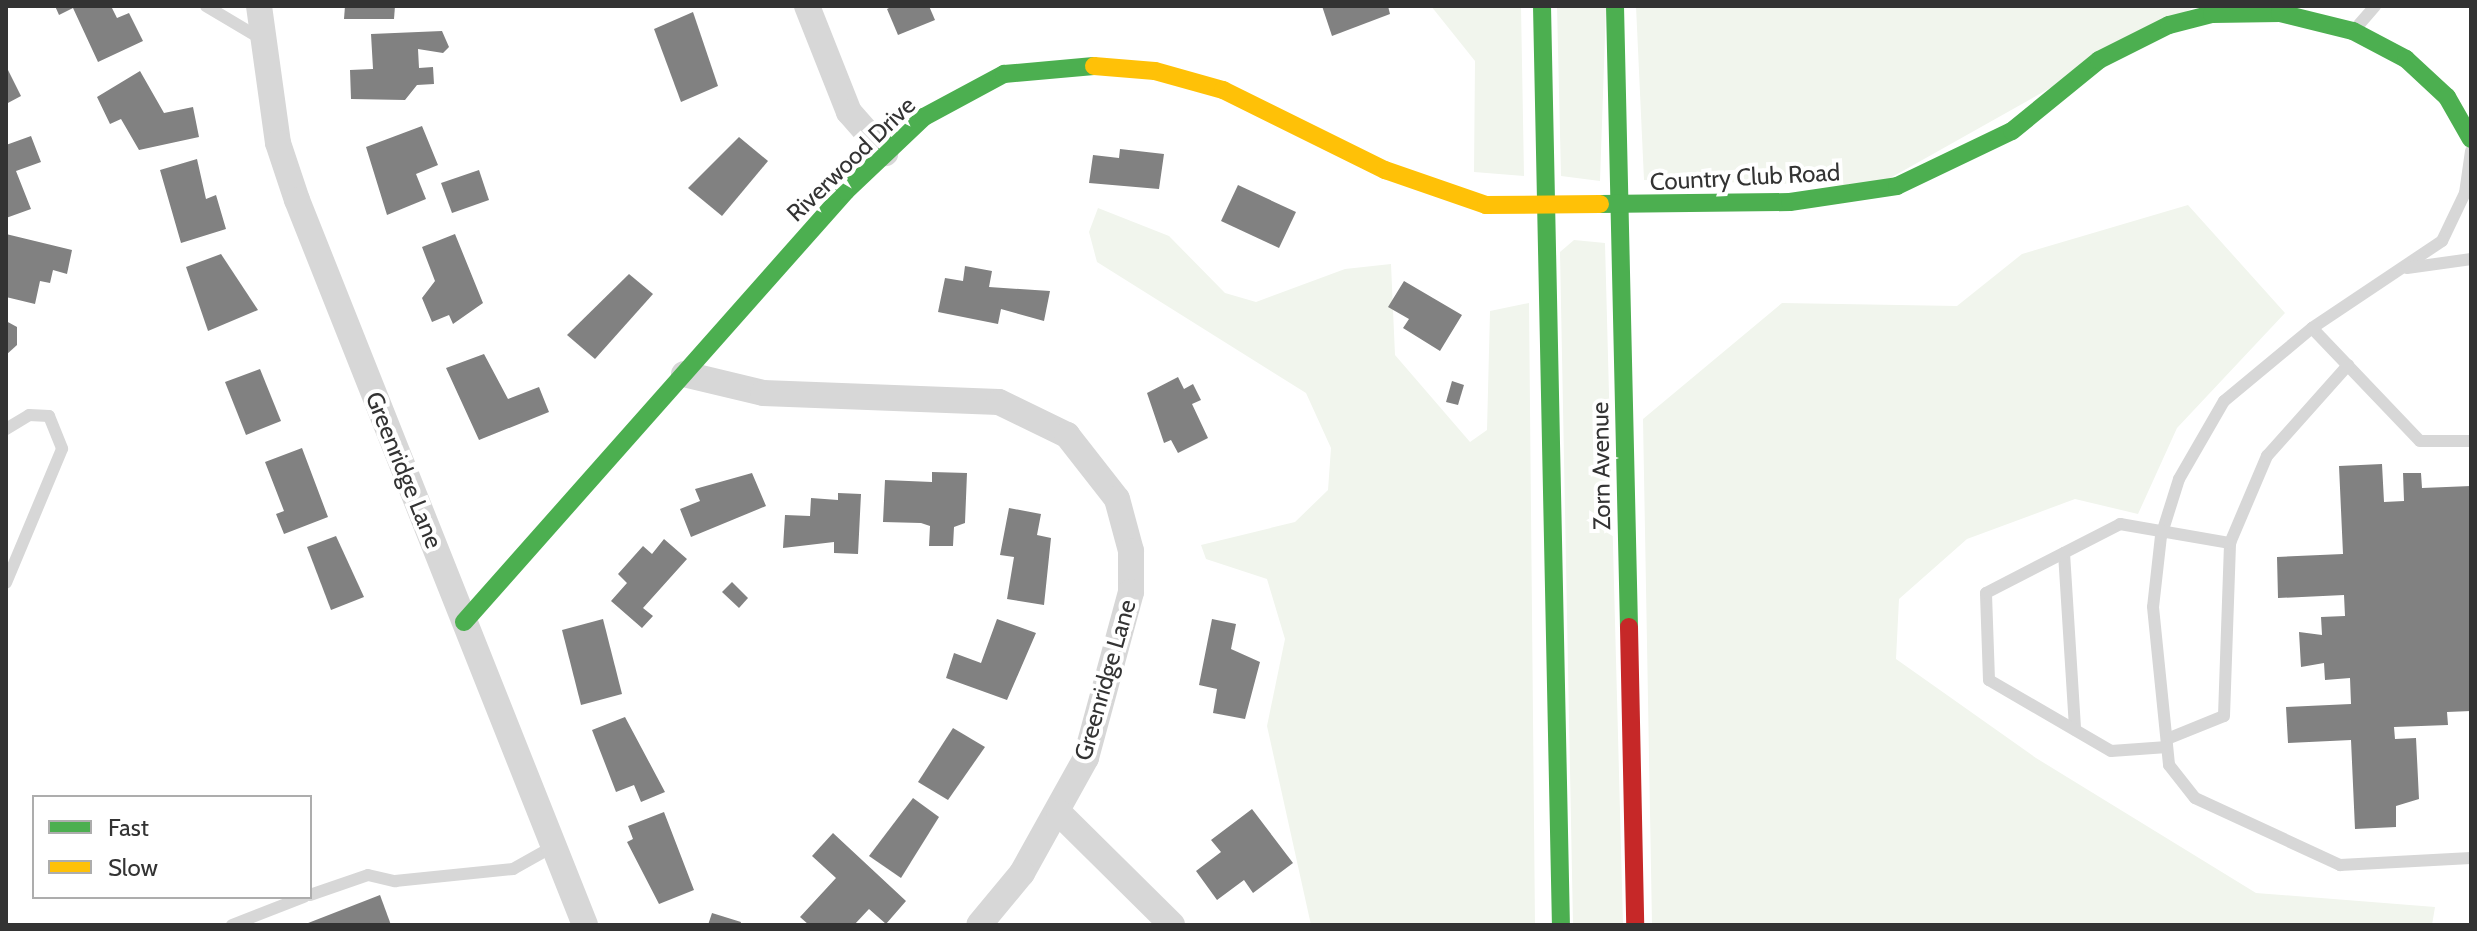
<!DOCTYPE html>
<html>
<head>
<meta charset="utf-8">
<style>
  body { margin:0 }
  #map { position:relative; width:2477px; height:931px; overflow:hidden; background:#fff; font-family:Cabin,sans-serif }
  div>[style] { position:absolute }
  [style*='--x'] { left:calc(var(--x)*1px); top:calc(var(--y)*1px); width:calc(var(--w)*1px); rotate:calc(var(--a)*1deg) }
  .green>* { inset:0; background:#f1f5ed }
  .building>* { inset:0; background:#818181 }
  .lane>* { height:12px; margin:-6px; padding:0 6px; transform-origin:6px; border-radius:6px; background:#d7d7d7 }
  .street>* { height:26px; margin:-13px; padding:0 13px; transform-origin:13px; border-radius:13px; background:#d7d7d7 }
  .fast>* { height:18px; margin:-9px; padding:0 9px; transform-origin:9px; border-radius:9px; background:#4caf50 }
  .slow>* { height:18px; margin:-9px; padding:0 9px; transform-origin:9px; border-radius:9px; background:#ffc107 }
  .jam>* { height:18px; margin:-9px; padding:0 9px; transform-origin:9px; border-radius:9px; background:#c62828 }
  span { translate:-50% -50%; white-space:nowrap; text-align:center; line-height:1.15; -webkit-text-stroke:8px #fff; paint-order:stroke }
  .street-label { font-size:24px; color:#333 }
  .frame { position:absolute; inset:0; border:8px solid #333; pointer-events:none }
  .legend { position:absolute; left:32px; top:795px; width:280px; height:104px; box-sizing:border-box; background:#fff; border:2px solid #adadad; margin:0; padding:10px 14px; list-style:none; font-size:24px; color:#333 }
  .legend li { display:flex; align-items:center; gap:16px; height:40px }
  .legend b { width:40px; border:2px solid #adadad }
</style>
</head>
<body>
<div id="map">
  <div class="green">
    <div style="clip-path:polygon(1431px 6px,1521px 6px,1524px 176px,1474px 172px,1475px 61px)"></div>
    <div style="clip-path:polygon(1557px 6px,1606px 6px,1600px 181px,1561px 176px)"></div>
    <div style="clip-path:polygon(1636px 6px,2196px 6px,1876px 186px,1644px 180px)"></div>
    <div style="clip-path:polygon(2188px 205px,2285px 313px,2177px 428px,2138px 514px,2075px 499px,1967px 539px,1899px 599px,1896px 659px,2036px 758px,2256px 893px,2435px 907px,2432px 925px,1652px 925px,1643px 419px,1782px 303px,1957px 306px,2022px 254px)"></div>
    <div style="clip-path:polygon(1098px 208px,1169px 236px,1225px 293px,1256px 302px,1345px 269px,1391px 264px,1395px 355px,1470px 442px,1487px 430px,1490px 311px,1529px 303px,1535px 925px,1311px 925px,1267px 726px,1285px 639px,1267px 579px,1206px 559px,1201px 545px,1295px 522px,1328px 490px,1331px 448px,1306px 393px,1097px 262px,1089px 232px)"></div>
    <div style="clip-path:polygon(1574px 240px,1605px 243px,1623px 925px,1573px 925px,1560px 252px)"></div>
  </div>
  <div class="building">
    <div style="clip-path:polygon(55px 6px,111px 6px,117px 18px,129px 13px,143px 41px,98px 62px,73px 8px,59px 15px)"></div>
    <div style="clip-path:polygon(345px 6px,395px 6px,394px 19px,344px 19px)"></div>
    <div style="clip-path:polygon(893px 6px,929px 6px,935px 20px,898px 35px,887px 9px)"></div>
    <div style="clip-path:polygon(1322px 6px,1388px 6px,1390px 14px,1332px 36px)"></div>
    <div style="clip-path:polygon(693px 12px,718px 86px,681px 102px,654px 29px)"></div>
    <div style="clip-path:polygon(442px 31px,449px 47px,443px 53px,418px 49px,419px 68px,433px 67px,434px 84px,417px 85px,405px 100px,351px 99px,350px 70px,373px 69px,371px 34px)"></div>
    <div style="clip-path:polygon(6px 66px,21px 96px,6px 104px)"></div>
    <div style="clip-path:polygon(140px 71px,164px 113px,193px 107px,199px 137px,139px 150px,121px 119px,110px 124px,97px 97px)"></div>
    <div style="clip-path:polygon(422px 126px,438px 165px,416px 174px,426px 199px,387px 215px,366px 147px)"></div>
    <div style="clip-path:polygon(31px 136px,41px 162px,16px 171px,31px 209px,6px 218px,6px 145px)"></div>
    <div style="clip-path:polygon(739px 137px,768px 161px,722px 216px,688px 188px)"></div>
    <div style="clip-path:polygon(1120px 149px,1164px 154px,1159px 189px,1089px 183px,1093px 155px,1119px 158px)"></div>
    <div style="clip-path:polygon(197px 159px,206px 199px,216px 195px,226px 229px,181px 243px,160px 170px)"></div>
    <div style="clip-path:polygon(479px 170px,489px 200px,452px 213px,441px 183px)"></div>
    <div style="clip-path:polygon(1238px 185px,1296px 212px,1279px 248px,1221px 221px)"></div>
    <div style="clip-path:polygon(6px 234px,72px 250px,67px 274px,53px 270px,50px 283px,40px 281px,35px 304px,6px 297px)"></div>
    <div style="clip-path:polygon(455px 234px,483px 303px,453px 324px,449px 315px,432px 322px,422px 298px,435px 281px,422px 247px)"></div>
    <div style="clip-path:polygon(221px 254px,258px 310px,208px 331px,186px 267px)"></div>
    <div style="clip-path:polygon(965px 266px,992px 271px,989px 287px,1050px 291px,1044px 321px,1001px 309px,998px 324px,938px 312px,945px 278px,963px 281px)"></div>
    <div style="clip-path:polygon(629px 274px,653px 294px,595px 359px,567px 335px)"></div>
    <div style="clip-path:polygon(1404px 281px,1462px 315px,1440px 351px,1403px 328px,1409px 319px,1388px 307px)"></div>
    <div style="clip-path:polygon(6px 321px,17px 327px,17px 345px,6px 355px)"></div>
    <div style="clip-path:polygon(484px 354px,508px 399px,539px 387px,549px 412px,479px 440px,446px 368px)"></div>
    <div style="clip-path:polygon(260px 369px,281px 421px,246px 435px,225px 382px)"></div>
    <div style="clip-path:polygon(1178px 377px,1184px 389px,1193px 384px,1201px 400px,1192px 404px,1208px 438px,1178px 453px,1171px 440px,1164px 443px,1147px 393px)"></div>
    <div style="clip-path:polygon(1452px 381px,1464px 385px,1458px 405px,1446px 402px)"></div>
    <div style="clip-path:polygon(302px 448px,328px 517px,284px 534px,276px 514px,284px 511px,265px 462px)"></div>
    <div style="clip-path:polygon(2382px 464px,2384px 502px,2404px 501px,2403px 473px,2421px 473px,2422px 488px,2471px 486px,2471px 711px,2447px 712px,2448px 725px,2394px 727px,2395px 739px,2416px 738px,2419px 799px,2396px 806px,2396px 827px,2355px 829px,2351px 740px,2288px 743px,2286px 707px,2351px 704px,2350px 678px,2325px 680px,2324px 663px,2301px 667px,2299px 632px,2322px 635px,2321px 617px,2345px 616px,2344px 595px,2278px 598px,2277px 557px,2343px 554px,2339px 466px)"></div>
    <div style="clip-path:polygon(932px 472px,967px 473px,965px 523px,954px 527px,953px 546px,929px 546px,930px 526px,921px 523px,883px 522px,885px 480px,932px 482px)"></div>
    <div style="clip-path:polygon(752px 473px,766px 506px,691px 537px,680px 509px,700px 501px,695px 489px)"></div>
    <div style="clip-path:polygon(838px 493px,861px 494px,858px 554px,834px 553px,834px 542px,783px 548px,785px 515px,810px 516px,811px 498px,838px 500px)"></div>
    <div style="clip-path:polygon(1009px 508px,1041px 514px,1037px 535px,1051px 538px,1044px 605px,1007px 599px,1014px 557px,1000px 555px)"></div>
    <div style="clip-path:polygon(336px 536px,364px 597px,331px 610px,307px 547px)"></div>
    <div style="clip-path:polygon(664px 539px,687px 559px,643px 608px,653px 616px,642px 628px,611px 601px,627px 583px,618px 574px,643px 546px,652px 554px)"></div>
    <div style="clip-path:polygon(732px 582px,748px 598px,739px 608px,722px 592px)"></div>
    <div style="clip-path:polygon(603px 619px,622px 694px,581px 705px,562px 630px)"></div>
    <div style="clip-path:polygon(997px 619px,1036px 633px,1007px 700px,946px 678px,954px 653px,981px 663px)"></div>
    <div style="clip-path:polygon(1212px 619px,1236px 624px,1231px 649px,1260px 662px,1245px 719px,1213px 713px,1217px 689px,1199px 685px)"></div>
    <div style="clip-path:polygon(625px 717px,665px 792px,641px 802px,634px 785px,616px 792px,592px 730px)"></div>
    <div style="clip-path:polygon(953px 728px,985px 747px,948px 800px,918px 782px)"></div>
    <div style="clip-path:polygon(913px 798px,939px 817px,901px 878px,869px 856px)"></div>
    <div style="clip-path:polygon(1252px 809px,1293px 863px,1253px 893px,1244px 880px,1217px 900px,1196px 871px,1221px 852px,1211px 840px)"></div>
    <div style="clip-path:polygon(664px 812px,694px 890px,659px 904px,627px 842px,633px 839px,628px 826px)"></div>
    <div style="clip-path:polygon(833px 833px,906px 901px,886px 924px,869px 909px,854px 925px,809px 925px,800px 917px,836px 878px,812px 856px)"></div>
    <div style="clip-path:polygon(380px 895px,391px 925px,303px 925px)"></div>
    <div style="clip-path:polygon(712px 913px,741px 922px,740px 925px,708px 925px)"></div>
  </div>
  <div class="lane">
    <div style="--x:206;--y:6;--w:63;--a:30.7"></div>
    <div style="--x:2356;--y:28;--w:29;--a:-49"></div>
    <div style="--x:2471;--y:151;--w:42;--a:98.1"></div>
    <div style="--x:2465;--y:193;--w:53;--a:115.6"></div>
    <div style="--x:2442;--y:241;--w:156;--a:146.2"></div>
    <div style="--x:2312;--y:328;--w:114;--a:140.3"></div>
    <div style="--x:2224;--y:401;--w:90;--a:120"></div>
    <div style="--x:2179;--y:479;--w:60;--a:107.5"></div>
    <div style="--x:2161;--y:536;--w:71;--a:96.4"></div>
    <div style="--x:2153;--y:607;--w:159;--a:84.2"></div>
    <div style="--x:2169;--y:765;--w:42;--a:51.8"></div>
    <div style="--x:2195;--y:798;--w:160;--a:24.8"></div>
    <div style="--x:2340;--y:865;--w:131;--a:-3.1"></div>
    <div style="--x:2407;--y:268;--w:65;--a:-8"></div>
    <div style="--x:2312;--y:328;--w:156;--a:46.3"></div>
    <div style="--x:2420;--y:441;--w:51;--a:0"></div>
    <div style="--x:6;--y:429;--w:27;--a:-31"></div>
    <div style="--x:29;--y:415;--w:20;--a:3"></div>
    <div style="--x:49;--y:416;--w:35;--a:68"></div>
    <div style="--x:62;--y:449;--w:145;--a:112.7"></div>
    <div style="--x:2064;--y:553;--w:177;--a:86.4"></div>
    <div style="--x:2167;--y:739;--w:61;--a:-22"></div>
    <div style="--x:2224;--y:716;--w:173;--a:-88"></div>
    <div style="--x:2230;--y:543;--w:95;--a:-67"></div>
    <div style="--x:2267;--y:456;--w:122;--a:-48.3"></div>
    <div style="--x:2167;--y:747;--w:56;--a:175.9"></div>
    <div style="--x:2111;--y:751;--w:141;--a:-149.8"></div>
    <div style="--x:1989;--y:680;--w:87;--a:-92"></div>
    <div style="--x:1986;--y:593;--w:151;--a:-27.2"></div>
    <div style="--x:2120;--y:524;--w:112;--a:9.8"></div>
    <div style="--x:310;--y:895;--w:61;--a:-19"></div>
    <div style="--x:368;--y:875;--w:28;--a:13"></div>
    <div style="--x:395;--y:881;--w:119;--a:-5.8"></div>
    <div style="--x:513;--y:869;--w:47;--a:-29.3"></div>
    <div style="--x:232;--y:925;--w:77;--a:-21.3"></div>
  </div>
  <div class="street">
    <div style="--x:259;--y:6;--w:138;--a:82.1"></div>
    <div style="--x:278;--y:143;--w:60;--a:71.6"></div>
    <div style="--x:297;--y:200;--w:780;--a:68.33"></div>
    <div style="--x:807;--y:6;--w:114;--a:68.4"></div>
    <div style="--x:849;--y:112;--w:55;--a:48.7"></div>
    <div style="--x:684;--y:374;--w:81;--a:13.5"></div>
    <div style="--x:763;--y:393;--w:236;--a:2.2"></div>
    <div style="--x:999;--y:402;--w:76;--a:25.9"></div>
    <div style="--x:1067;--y:435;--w:81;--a:52"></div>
    <div style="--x:1117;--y:499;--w:54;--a:74.9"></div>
    <div style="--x:1131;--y:551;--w:41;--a:90"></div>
    <div style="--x:1131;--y:592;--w:172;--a:105.2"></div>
    <div style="--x:1086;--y:758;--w:132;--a:119.1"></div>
    <div style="--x:1022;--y:873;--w:67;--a:129.6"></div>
    <div style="--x:1059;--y:813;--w:159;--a:44.7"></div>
  </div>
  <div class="fast">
    <div style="--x:1542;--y:6;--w:919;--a:88.82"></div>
    <div style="--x:1615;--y:6;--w:621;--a:88.71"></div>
    <div style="--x:1600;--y:204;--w:190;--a:-0.6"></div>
    <div style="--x:1790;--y:202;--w:108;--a:-8.5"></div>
    <div style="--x:1897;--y:186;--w:127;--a:-25.6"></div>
    <div style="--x:2012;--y:131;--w:112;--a:-39.2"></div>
    <div style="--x:2099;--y:60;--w:78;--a:-26.6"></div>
    <div style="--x:2169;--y:25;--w:44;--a:-14.3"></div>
    <div style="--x:2212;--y:14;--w:68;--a:-0.8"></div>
    <div style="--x:2280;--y:13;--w:75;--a:13.9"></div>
    <div style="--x:2353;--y:31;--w:60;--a:27.8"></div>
    <div style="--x:2406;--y:59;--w:56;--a:42.8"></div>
    <div style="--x:2447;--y:97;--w:48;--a:60.3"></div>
    <div style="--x:464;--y:622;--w:576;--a:-48.45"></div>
    <div style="--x:846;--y:191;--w:108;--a:-43.5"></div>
    <div style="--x:924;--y:117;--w:91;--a:-28.3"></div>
    <div style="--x:1004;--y:74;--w:90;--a:-5.1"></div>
  </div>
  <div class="slow">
    <div style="--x:1094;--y:66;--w:61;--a:4.7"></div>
    <div style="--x:1155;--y:71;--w:71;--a:15.6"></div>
    <div style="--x:1223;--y:90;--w:181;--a:26.3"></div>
    <div style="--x:1385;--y:170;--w:107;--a:19.1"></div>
    <div style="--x:1486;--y:205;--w:114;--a:-0.5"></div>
  </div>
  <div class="jam">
    <div style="--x:1629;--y:627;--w:298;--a:88.8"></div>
  </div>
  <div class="street-label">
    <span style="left:851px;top:159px;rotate:-44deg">Riverwood Drive</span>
    <span style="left:1745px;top:177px;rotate:-3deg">Country Club Road</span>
    <span style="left:1601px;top:466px;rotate:-91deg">Zorn Avenue</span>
    <span style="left:404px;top:470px;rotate:68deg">Greenridge Lane</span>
    <span style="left:1105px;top:680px;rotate:-74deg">Greenridge Lane</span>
  </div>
  <div class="frame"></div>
  <ul class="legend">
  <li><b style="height:10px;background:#4caf50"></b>Fast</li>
  <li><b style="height:10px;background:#ffc107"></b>Slow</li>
  </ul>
</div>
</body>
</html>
